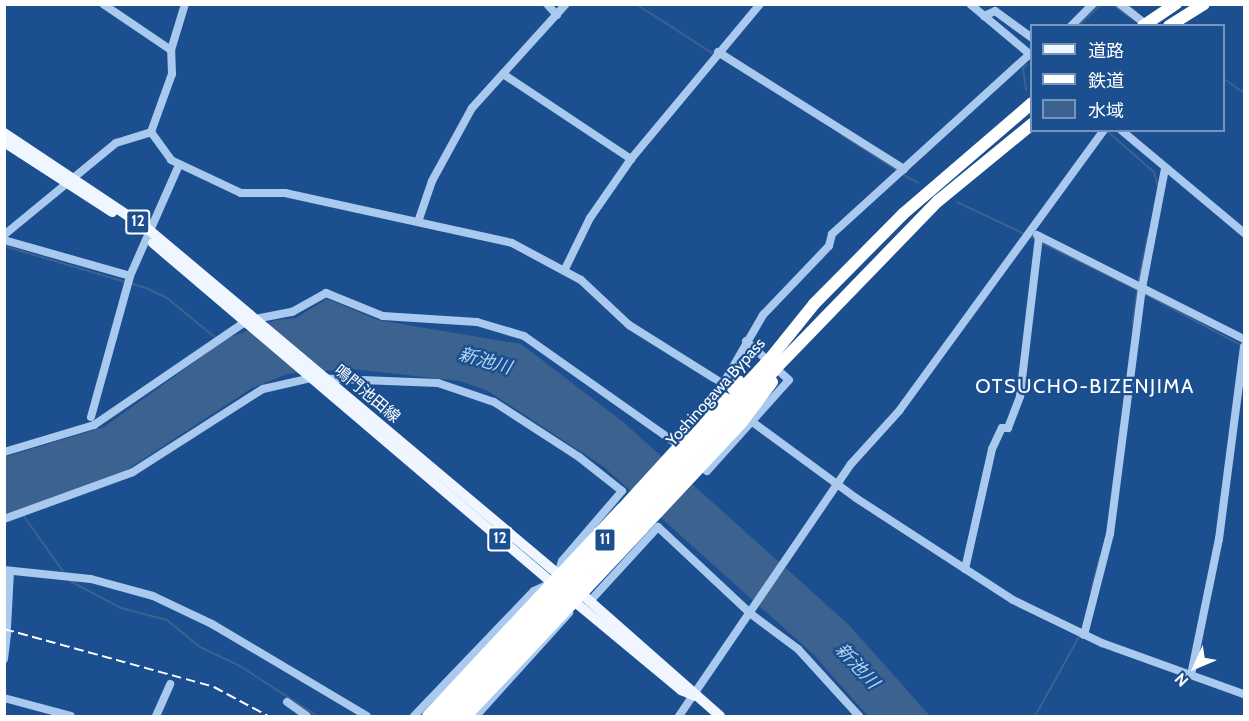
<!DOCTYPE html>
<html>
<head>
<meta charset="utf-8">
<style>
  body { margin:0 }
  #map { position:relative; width:1249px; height:721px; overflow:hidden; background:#1b4f8f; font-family:Cabin,"Noto Sans JP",sans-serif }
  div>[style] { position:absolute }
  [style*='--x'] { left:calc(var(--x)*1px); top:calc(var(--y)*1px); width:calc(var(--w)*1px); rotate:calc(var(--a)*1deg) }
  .water>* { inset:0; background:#3c6290 }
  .stream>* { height:2px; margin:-1px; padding:0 1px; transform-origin:1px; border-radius:1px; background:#3c6290 }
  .minor>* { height:8px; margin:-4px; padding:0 4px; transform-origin:4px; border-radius:4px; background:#a9c9ee }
  .major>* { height:10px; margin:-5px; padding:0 5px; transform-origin:5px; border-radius:5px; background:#f0f6ff }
  .highway>* { height:12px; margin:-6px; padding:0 6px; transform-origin:6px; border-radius:6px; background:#fff }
  .rail>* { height:2px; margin-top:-1px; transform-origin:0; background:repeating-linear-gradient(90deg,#fff 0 10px,transparent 0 14.5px) }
  .highway-bridge>* { height:12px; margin:-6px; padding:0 6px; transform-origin:6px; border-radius:6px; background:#fff }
  span { translate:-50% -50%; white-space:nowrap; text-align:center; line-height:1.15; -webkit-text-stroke:4.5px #1b4f8f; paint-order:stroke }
  .shield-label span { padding:2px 4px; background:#1b4f8f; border:2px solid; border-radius:4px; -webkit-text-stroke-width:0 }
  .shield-label { font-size:15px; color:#fff; font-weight:700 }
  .street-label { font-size:16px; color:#fff }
  .water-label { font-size:18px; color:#b5d3f5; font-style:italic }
  .quarter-label { font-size:20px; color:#fff; letter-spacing:1.5px }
  .frame { position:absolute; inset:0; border:6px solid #fff; pointer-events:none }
  .legend { position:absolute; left:1030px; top:24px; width:195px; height:108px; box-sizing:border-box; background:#1b4f8f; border:2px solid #7695bc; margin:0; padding:8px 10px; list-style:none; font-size:18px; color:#fff }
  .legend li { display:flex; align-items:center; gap:12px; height:30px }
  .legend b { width:30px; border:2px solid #7695bc }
  .north { position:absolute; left:1165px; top:637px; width:60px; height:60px; -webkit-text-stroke:4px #1b4f8f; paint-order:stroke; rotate:226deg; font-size:16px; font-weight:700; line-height:24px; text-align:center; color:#fff }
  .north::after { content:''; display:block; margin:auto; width:21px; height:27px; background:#fff; clip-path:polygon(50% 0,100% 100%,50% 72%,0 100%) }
</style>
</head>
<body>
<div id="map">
  <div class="water">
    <div style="clip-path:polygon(327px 299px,378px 320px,521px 344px,622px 421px,849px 625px,930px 716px,868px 716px,813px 654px,604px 467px,488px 391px,460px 381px,351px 369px,287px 374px,252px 388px,125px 471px,5px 515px,5px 457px,104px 427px,228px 338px,276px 320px,296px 318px)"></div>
  </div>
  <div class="stream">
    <div style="--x:636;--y:4;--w:94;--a:32.8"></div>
    <div style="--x:1112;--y:4;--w:21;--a:37"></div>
    <div style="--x:1078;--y:26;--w:33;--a:-43"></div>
    <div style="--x:1224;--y:79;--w:24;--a:35"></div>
    <div style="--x:1026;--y:90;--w:22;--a:-98"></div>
    <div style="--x:1023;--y:68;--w:5;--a:-37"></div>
    <div style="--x:1106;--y:130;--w:64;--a:41.2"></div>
    <div style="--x:1154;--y:172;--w:15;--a:74"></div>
    <div style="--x:842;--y:135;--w:67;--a:32.7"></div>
    <div style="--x:902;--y:174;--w:18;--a:29"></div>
    <div style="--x:957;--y:202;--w:89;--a:25.4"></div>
    <div style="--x:1042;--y:243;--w:106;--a:26.3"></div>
    <div style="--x:1137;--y:290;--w:35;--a:97"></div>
    <div style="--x:4;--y:246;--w:148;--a:16.5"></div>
    <div style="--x:146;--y:288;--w:23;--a:25"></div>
    <div style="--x:167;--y:298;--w:65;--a:39.4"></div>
    <div style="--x:1138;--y:283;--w:48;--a:-78"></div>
    <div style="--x:1143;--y:293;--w:111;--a:28"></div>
    <div style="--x:23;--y:515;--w:72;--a:54.6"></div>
    <div style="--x:70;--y:581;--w:58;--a:27.9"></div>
    <div style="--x:121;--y:608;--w:48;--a:14.6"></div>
    <div style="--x:167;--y:620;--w:43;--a:39.3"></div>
    <div style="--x:200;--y:647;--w:44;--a:25.4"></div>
    <div style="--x:240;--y:666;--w:92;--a:33"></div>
    <div style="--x:1091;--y:592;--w:37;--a:-76"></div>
    <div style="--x:1035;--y:716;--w:93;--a:-60.9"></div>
  </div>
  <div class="minor">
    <div style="--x:103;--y:4;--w:82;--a:34.1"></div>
    <div style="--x:547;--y:4;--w:15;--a:48"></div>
    <div style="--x:970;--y:4;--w:81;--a:40"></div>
    <div style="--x:1120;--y:4;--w:33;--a:38"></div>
    <div style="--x:984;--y:16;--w:12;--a:-24"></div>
    <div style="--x:995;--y:11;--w:46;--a:36.1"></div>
    <div style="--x:1071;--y:26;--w:31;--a:-45"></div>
    <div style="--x:718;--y:52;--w:220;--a:32.2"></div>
    <div style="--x:503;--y:74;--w:154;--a:33.6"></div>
    <div style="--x:1121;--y:130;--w:160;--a:39.9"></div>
    <div style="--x:151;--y:132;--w:62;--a:-70.1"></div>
    <div style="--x:172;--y:74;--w:24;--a:-92"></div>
    <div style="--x:171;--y:50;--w:48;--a:-73.1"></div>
    <div style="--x:419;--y:219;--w:40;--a:-71.1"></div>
    <div style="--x:432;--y:181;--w:83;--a:-61.3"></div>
    <div style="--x:472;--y:108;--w:140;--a:-47.9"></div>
    <div style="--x:4;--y:235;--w:145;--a:-39.4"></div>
    <div style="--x:116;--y:143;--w:37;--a:-17"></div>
    <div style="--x:151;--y:132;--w:34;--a:54"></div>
    <div style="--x:171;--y:160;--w:77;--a:25.2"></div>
    <div style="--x:241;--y:193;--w:44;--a:0"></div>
    <div style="--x:285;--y:193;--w:232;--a:12.4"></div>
    <div style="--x:512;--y:243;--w:78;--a:28.2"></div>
    <div style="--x:581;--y:280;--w:66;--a:43.2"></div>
    <div style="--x:629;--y:325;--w:111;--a:32.1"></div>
    <div style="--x:723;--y:384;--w:15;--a:62"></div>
    <div style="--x:1037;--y:235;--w:232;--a:26.7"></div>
    <div style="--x:4;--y:240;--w:131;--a:15.9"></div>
    <div style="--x:565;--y:269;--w:57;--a:-63.9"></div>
    <div style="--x:590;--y:218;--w:72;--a:-55.2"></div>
    <div style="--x:631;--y:159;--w:202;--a:-50.2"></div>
    <div style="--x:255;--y:319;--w:38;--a:-11"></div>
    <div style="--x:292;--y:312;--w:39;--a:-29"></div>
    <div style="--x:326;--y:293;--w:61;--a:22"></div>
    <div style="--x:383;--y:316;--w:94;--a:3.7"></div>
    <div style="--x:477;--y:322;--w:49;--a:16.6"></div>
    <div style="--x:524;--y:336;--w:196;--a:35.2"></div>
    <div style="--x:723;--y:384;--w:80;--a:-59.9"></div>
    <div style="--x:763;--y:315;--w:95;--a:-46.3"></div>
    <div style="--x:829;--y:246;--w:12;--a:-76"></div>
    <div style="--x:832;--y:234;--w:268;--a:-42.3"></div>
    <div style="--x:743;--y:415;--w:140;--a:36.3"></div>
    <div style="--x:856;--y:498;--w:187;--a:33"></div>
    <div style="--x:1013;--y:600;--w:99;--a:25.8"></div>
    <div style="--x:1102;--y:643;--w:151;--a:19.8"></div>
    <div style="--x:91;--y:417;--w:146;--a:-74.5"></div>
    <div style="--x:130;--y:276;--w:121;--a:-66.2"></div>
    <div style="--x:4;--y:452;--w:94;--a:-16.7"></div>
    <div style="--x:94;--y:425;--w:183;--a:-34.3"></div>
    <div style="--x:697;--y:462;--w:13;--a:42"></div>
    <div style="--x:707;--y:471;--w:122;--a:-48"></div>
    <div style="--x:789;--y:380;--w:58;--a:-137.8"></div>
    <div style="--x:4;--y:519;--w:137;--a:-20"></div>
    <div style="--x:133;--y:472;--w:154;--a:-32.6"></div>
    <div style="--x:263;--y:389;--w:49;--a:-12.9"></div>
    <div style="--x:311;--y:378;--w:127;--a:2.3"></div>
    <div style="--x:438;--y:383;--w:59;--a:18.7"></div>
    <div style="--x:494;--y:402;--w:101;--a:32.9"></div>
    <div style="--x:579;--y:457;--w:55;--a:38.3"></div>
    <div style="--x:622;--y:491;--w:92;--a:130.6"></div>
    <div style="--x:562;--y:561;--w:14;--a:107"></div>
    <div style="--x:965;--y:569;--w:123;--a:-77.3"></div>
    <div style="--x:992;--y:449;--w:23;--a:-65"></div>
    <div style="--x:1002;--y:428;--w:6;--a:0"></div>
    <div style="--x:1008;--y:428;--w:34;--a:-69"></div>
    <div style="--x:1020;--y:396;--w:161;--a:-83.2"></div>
    <div style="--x:4;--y:570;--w:87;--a:5.9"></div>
    <div style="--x:91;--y:579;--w:64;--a:15.3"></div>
    <div style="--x:153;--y:596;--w:65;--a:25.4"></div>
    <div style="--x:212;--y:624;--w:180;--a:30.7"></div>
    <div style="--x:591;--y:600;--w:99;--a:-47.5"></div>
    <div style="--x:658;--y:527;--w:127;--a:43.1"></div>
    <div style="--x:751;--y:614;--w:59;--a:36.7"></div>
    <div style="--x:798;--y:649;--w:91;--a:47.7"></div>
    <div style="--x:7;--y:627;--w:56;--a:-86.9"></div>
    <div style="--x:1084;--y:635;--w:104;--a:-75.6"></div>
    <div style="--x:1110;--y:534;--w:248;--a:-82.6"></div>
    <div style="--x:1142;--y:288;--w:122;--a:-79.1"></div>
    <div style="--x:4;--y:659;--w:26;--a:-83"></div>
    <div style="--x:1191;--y:675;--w:139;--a:-78.4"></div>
    <div style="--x:1219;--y:539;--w:194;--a:-82.6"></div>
    <div style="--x:4;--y:698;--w:69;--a:15"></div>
    <div style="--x:287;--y:702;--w:24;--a:35"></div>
    <div style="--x:156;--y:716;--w:35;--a:-66"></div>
    <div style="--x:414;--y:716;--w:173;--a:-46.2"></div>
    <div style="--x:534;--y:591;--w:14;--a:-25"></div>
    <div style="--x:476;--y:716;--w:139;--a:-47.9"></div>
    <div style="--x:679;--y:716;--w:305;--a:-55.7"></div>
    <div style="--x:851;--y:464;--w:72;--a:-47.8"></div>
    <div style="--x:899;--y:411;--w:348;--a:-53.9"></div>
  </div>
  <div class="major">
    <div style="--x:4;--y:133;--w:173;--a:33.7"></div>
    <div style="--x:148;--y:229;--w:544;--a:40.08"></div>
    <div style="--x:4;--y:142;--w:129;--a:32.9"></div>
    <div style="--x:153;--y:243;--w:531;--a:40.41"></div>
    <div style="--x:576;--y:589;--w:192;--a:41.4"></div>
    <div style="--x:569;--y:597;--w:146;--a:39.7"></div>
    <div style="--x:681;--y:690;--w:16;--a:22"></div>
  </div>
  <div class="highway">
    <div style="--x:1143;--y:26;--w:40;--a:-34"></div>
    <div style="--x:1169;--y:26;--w:41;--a:-32.2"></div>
    <div style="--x:769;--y:360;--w:72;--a:-51.2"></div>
    <div style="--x:814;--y:304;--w:127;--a:-45.3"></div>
    <div style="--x:903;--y:214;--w:170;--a:-40.7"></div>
    <div style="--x:776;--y:368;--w:233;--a:-45.9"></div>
    <div style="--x:938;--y:201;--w:122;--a:-39.3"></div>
    <div style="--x:428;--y:716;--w:284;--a:-46.9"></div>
    <div style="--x:466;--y:716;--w:257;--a:-46.7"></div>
  </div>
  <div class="rail">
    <div style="--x:4;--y:629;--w:218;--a:15.4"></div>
    <div style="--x:214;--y:687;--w:61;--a:28.2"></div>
  </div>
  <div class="highway-bridge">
    <div style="--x:622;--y:509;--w:173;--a:-47.6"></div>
    <div style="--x:642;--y:529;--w:146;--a:-46.9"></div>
    <div style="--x:742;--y:422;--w:50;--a:-53.1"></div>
    <div style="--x:438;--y:716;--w:486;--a:-47.1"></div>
    <div style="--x:452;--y:716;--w:475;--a:-47"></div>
  </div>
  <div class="shield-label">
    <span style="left:138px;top:222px">12</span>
    <span style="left:500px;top:539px">12</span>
    <span style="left:605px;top:540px">11</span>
  </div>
  <div class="street-label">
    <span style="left:716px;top:392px;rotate:-48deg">Yoshinogawa Bypass</span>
    <span style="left:367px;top:394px;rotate:40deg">鳴門池田線</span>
  </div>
  <div class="water-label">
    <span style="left:485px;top:361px;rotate:16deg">新池川</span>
    <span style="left:857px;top:666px;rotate:47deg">新池川</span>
  </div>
  <div class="quarter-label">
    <span style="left:1085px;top:386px">OTSUCHO-BIZENJIMA</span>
  </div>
  <div class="frame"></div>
  <ul class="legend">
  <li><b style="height:8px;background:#f0f6ff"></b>道路</li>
  <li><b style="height:8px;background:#fff"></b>鉄道</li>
  <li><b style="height:16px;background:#3c6290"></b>水域</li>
  </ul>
  <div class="north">N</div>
</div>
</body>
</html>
